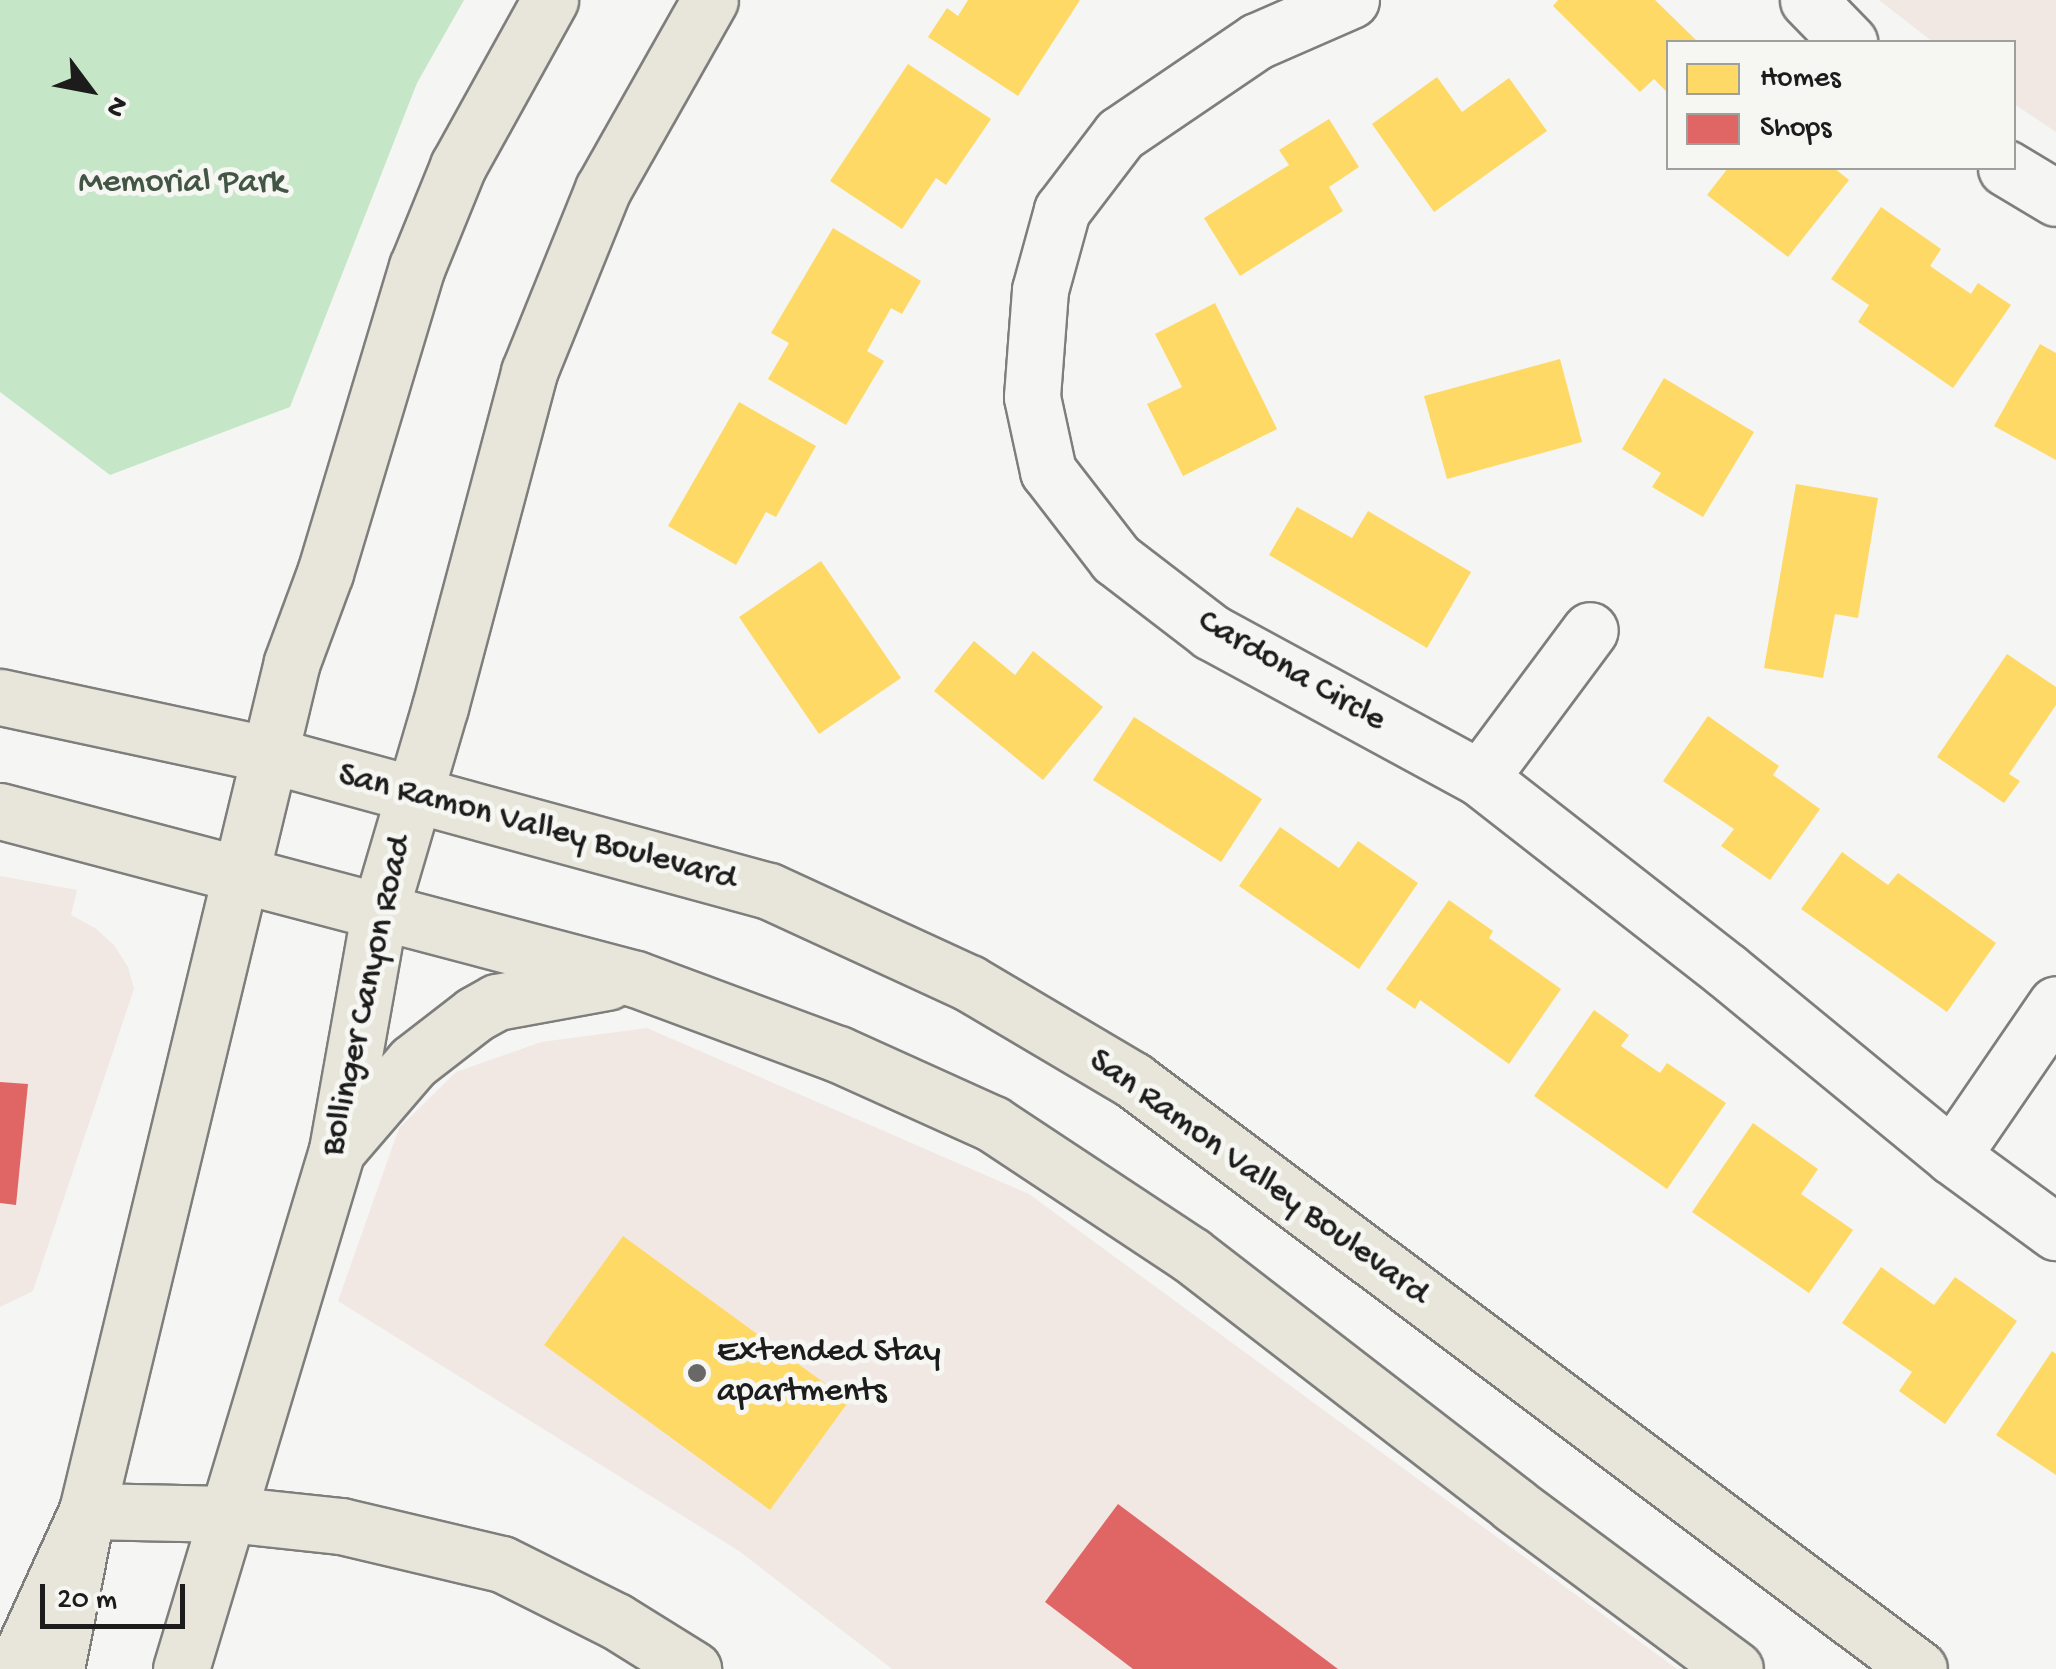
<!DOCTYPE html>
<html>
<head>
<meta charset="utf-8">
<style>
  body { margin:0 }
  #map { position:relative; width:2056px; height:1669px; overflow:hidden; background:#f5f5f3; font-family:"Gochi Hand",sans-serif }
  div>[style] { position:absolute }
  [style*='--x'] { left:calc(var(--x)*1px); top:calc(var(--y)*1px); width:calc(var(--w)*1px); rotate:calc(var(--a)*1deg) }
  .built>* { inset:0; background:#f1e8e4 }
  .green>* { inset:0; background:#c5e7c8 }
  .homes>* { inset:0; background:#ffd966 }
  .shops>* { inset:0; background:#e06666 }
  .roads { filter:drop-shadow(2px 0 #7e7e7d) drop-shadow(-2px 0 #7e7e7d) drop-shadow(0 2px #7e7e7d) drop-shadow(0 -2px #7e7e7d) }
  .minor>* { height:55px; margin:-27.5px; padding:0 27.5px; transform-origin:27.5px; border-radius:27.5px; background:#f5f5f3 }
  .major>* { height:55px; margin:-27.5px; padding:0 27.5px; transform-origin:27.5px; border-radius:27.5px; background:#e8e6da }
  .highway>* { height:55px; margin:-27.5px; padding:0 27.5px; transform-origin:27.5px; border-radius:27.5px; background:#e8e6da }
  .dots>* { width:28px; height:28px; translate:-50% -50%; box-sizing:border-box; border:5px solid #f6f6f2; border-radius:50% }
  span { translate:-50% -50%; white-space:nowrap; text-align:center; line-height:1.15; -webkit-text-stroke:10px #f6f6f2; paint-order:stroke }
  .park-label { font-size:35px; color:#435645 }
  .street-label { font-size:35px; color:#1c1c1c }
  .poi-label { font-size:35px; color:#1c1c1c }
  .left { translate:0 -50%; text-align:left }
  .legend { position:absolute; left:1666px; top:40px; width:350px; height:130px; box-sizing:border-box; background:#f6f6f2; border:2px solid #9f9f9c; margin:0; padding:12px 18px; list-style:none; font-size:30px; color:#1c1c1c }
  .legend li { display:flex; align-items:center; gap:20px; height:50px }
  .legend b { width:50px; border:2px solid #9f9f9c }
  .north { position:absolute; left:40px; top:40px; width:100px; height:100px; -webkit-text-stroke:8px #f6f6f2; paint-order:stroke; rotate:122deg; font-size:28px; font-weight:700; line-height:40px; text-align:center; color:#1c1c1c }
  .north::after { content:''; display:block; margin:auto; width:35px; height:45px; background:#1c1c1c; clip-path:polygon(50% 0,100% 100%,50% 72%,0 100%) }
  .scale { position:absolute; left:40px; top:1584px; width:145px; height:45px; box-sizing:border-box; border:5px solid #1c1c1c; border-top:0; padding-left:12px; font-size:30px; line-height:35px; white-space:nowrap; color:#1c1c1c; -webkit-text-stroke:8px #f6f6f2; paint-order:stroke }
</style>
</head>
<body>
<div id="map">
  <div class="built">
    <div style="clip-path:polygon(1879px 0,2056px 0,2056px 132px,2014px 104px,2014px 42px,1933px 42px)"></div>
    <div style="clip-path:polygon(0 876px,77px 890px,71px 915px,95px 928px,114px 945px,128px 967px,134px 989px,33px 1291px,0 1307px)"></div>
    <div style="clip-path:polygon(647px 1028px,1029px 1194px,1677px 1669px,892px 1669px,739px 1551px,338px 1301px,399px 1128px,456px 1072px,541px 1042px)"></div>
  </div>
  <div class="green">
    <div style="clip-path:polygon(0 0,464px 0,417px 83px,290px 407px,110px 475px,0 392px)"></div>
  </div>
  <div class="homes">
    <div style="clip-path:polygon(968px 0,1080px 0,1018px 96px,928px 37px,947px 8px,958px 16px)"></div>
    <div style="clip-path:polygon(1558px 0,1655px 0,1698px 42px,1668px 42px,1668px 93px,1654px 79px,1640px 92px,1553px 6px)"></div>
    <div style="clip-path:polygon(908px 64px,991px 119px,946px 185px,936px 178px,902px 229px,830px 181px)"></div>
    <div style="clip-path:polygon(1437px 77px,1462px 112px,1509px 78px,1547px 131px,1434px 212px,1372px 124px)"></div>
    <div style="clip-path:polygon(1329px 119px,1359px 167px,1329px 187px,1343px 211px,1240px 276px,1204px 218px,1289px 165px,1279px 150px)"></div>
    <div style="clip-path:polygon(1728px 168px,1834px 168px,1849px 180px,1788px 257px,1707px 195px)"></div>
    <div style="clip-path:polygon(1881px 207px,1941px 249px,1930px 266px,1971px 294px,1978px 283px,2011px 305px,1953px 388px,1858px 322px,1869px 305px,1831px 279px)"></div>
    <div style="clip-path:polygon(833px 228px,921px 281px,902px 314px,891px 308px,867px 351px,884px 361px,846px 425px,768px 379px,789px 343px,771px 333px)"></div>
    <div style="clip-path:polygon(1215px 303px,1277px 429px,1183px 476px,1147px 404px,1182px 387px,1155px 334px)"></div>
    <div style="clip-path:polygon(2040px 344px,2056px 353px,2056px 460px,1994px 426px)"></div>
    <div style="clip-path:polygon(1560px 359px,1582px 442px,1447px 479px,1424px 396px)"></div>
    <div style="clip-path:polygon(1664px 378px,1754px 432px,1703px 517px,1652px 487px,1661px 473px,1622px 449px)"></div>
    <div style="clip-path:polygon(739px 402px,816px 446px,776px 517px,766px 512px,736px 565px,668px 526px)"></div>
    <div style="clip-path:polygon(1796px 484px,1878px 498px,1858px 618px,1835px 614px,1823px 678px,1764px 668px)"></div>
    <div style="clip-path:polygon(1297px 507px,1352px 538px,1368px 511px,1471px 572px,1427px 648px,1269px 555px)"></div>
    <div style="clip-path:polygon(821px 561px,901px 678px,819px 734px,739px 617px)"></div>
    <div style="clip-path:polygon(974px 641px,1015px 675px,1033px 651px,1103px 707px,1043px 780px,934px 691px)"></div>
    <div style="clip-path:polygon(2007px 654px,2056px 687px,2056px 705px,2009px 774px,2020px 781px,2004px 803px,1937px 757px)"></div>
    <div style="clip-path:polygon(1708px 716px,1779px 766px,1773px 775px,1820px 809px,1770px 880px,1721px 846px,1734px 829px,1663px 781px)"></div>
    <div style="clip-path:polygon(1134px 717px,1262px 799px,1221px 862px,1093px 780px)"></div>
    <div style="clip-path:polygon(1280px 827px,1339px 868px,1358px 841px,1418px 883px,1359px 969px,1239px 886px)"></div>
    <div style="clip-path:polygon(1842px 852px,1888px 885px,1898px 873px,1996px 943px,1947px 1012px,1801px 909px)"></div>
    <div style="clip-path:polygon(1449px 900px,1493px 931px,1489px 938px,1561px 989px,1509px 1064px,1420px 1000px,1415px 1009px,1386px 989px)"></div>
    <div style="clip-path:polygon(1594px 1010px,1629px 1035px,1621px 1046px,1660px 1073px,1667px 1063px,1726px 1103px,1667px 1189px,1534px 1096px)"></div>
    <div style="clip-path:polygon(1753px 1123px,1818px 1169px,1801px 1194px,1853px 1230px,1809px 1293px,1692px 1212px)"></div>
    <div style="clip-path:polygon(623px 1236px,849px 1401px,770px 1510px,544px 1345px)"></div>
    <div style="clip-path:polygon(1881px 1267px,1934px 1305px,1955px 1277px,2017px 1321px,1945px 1424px,1899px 1391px,1912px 1372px,1842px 1323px)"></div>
    <div style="clip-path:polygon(2052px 1351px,2056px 1354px,2056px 1475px,1996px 1435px)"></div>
  </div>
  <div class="shops">
    <div style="clip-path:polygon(0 1082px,28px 1084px,16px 1205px,0 1203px)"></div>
    <div style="clip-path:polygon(1118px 1504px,1338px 1669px,1133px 1669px,1045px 1602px)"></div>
  </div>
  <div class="roads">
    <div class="minor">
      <div style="--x:1351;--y:0;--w:103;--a:156.4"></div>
      <div style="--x:1257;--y:41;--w:166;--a:145.8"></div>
      <div style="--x:1120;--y:134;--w:96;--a:127.3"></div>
      <div style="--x:1062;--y:210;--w:83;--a:105.4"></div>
      <div style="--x:1040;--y:290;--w:107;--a:94.3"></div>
      <div style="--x:1032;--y:397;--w:76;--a:77.8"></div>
      <div style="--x:1048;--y:471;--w:111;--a:52.3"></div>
      <div style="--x:1116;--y:559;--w:120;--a:37.5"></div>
      <div style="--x:1211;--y:632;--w:306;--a:28.5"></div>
      <div style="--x:1480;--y:778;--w:313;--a:38"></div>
      <div style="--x:1727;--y:971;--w:291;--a:39.4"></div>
      <div style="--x:1952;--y:1156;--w:129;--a:36.2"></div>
      <div style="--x:1808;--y:0;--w:59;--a:45.7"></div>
      <div style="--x:2006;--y:168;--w:58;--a:31"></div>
      <div style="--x:1480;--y:778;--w:184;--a:-53.4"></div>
      <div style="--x:1952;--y:1156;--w:184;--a:-55.6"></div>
    </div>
    <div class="major">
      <div style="--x:0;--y:697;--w:276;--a:12.1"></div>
      <div style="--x:270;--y:755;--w:517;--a:15.25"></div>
      <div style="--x:769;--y:891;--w:220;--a:24.7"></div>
      <div style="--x:969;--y:983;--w:191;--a:30.6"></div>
      <div style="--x:1133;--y:1080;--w:982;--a:36.85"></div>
      <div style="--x:0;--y:811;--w:658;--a:14.8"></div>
      <div style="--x:636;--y:979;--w:215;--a:20.4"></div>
      <div style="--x:838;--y:1054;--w:170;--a:24.3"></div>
      <div style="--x:993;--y:1124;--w:237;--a:33.5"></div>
      <div style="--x:1191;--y:1255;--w:408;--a:37.7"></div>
      <div style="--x:1514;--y:1505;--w:275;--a:36.6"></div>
      <div style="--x:339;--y:1148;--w:113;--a:-49.3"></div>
      <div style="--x:413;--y:1062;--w:78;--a:-37.7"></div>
      <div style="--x:475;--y:1014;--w:25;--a:-29"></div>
      <div style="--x:497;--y:1002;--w:112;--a:-10.3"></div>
      <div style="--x:56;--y:1669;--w:161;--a:-78.9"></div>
      <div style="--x:87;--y:1511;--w:873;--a:-76.43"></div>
      <div style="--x:292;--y:662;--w:95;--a:-69.7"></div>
      <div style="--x:325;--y:573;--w:320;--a:-73.3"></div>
      <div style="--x:417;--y:267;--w:109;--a:-67.9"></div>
      <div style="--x:458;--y:166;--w:190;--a:-61"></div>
      <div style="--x:181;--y:1669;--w:542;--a:-73.27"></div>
      <div style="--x:337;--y:1150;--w:240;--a:-79.9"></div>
      <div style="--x:379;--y:914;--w:216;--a:-73.6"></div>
      <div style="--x:440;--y:707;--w:347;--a:-75.1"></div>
      <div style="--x:529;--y:372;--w:197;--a:-68"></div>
      <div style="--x:603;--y:189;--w:217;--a:-60.5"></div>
    </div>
    <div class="highway">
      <div style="--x:15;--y:1669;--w:174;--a:-65.5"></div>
      <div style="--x:87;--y:1511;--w:141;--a:1.2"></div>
      <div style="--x:228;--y:1514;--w:114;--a:6.1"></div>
      <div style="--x:341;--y:1526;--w:165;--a:13.3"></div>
      <div style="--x:502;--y:1564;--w:127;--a:26.6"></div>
      <div style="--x:616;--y:1621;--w:91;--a:31.9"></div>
    </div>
  </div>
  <div class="dots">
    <div style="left:697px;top:1373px;background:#686867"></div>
  </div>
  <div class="park-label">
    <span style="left:182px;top:184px">Memorial Park</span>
  </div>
  <div class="street-label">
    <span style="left:1291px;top:672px;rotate:30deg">Cardona Circle</span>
    <span style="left:537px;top:828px;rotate:15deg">San Ramon Valley Boulevard</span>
    <span style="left:368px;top:996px;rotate:-78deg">Bollinger Canyon Road</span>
    <span style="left:1258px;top:1178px;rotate:36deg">San Ramon Valley Boulevard</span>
  </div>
  <div class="poi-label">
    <span class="left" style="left:717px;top:1373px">Extended Stay<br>apartments</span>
  </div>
  <ul class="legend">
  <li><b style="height:28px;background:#ffd966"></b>Homes</li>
  <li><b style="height:28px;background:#e06666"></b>Shops</li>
  </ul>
  <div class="north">N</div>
  <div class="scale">20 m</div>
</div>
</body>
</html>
